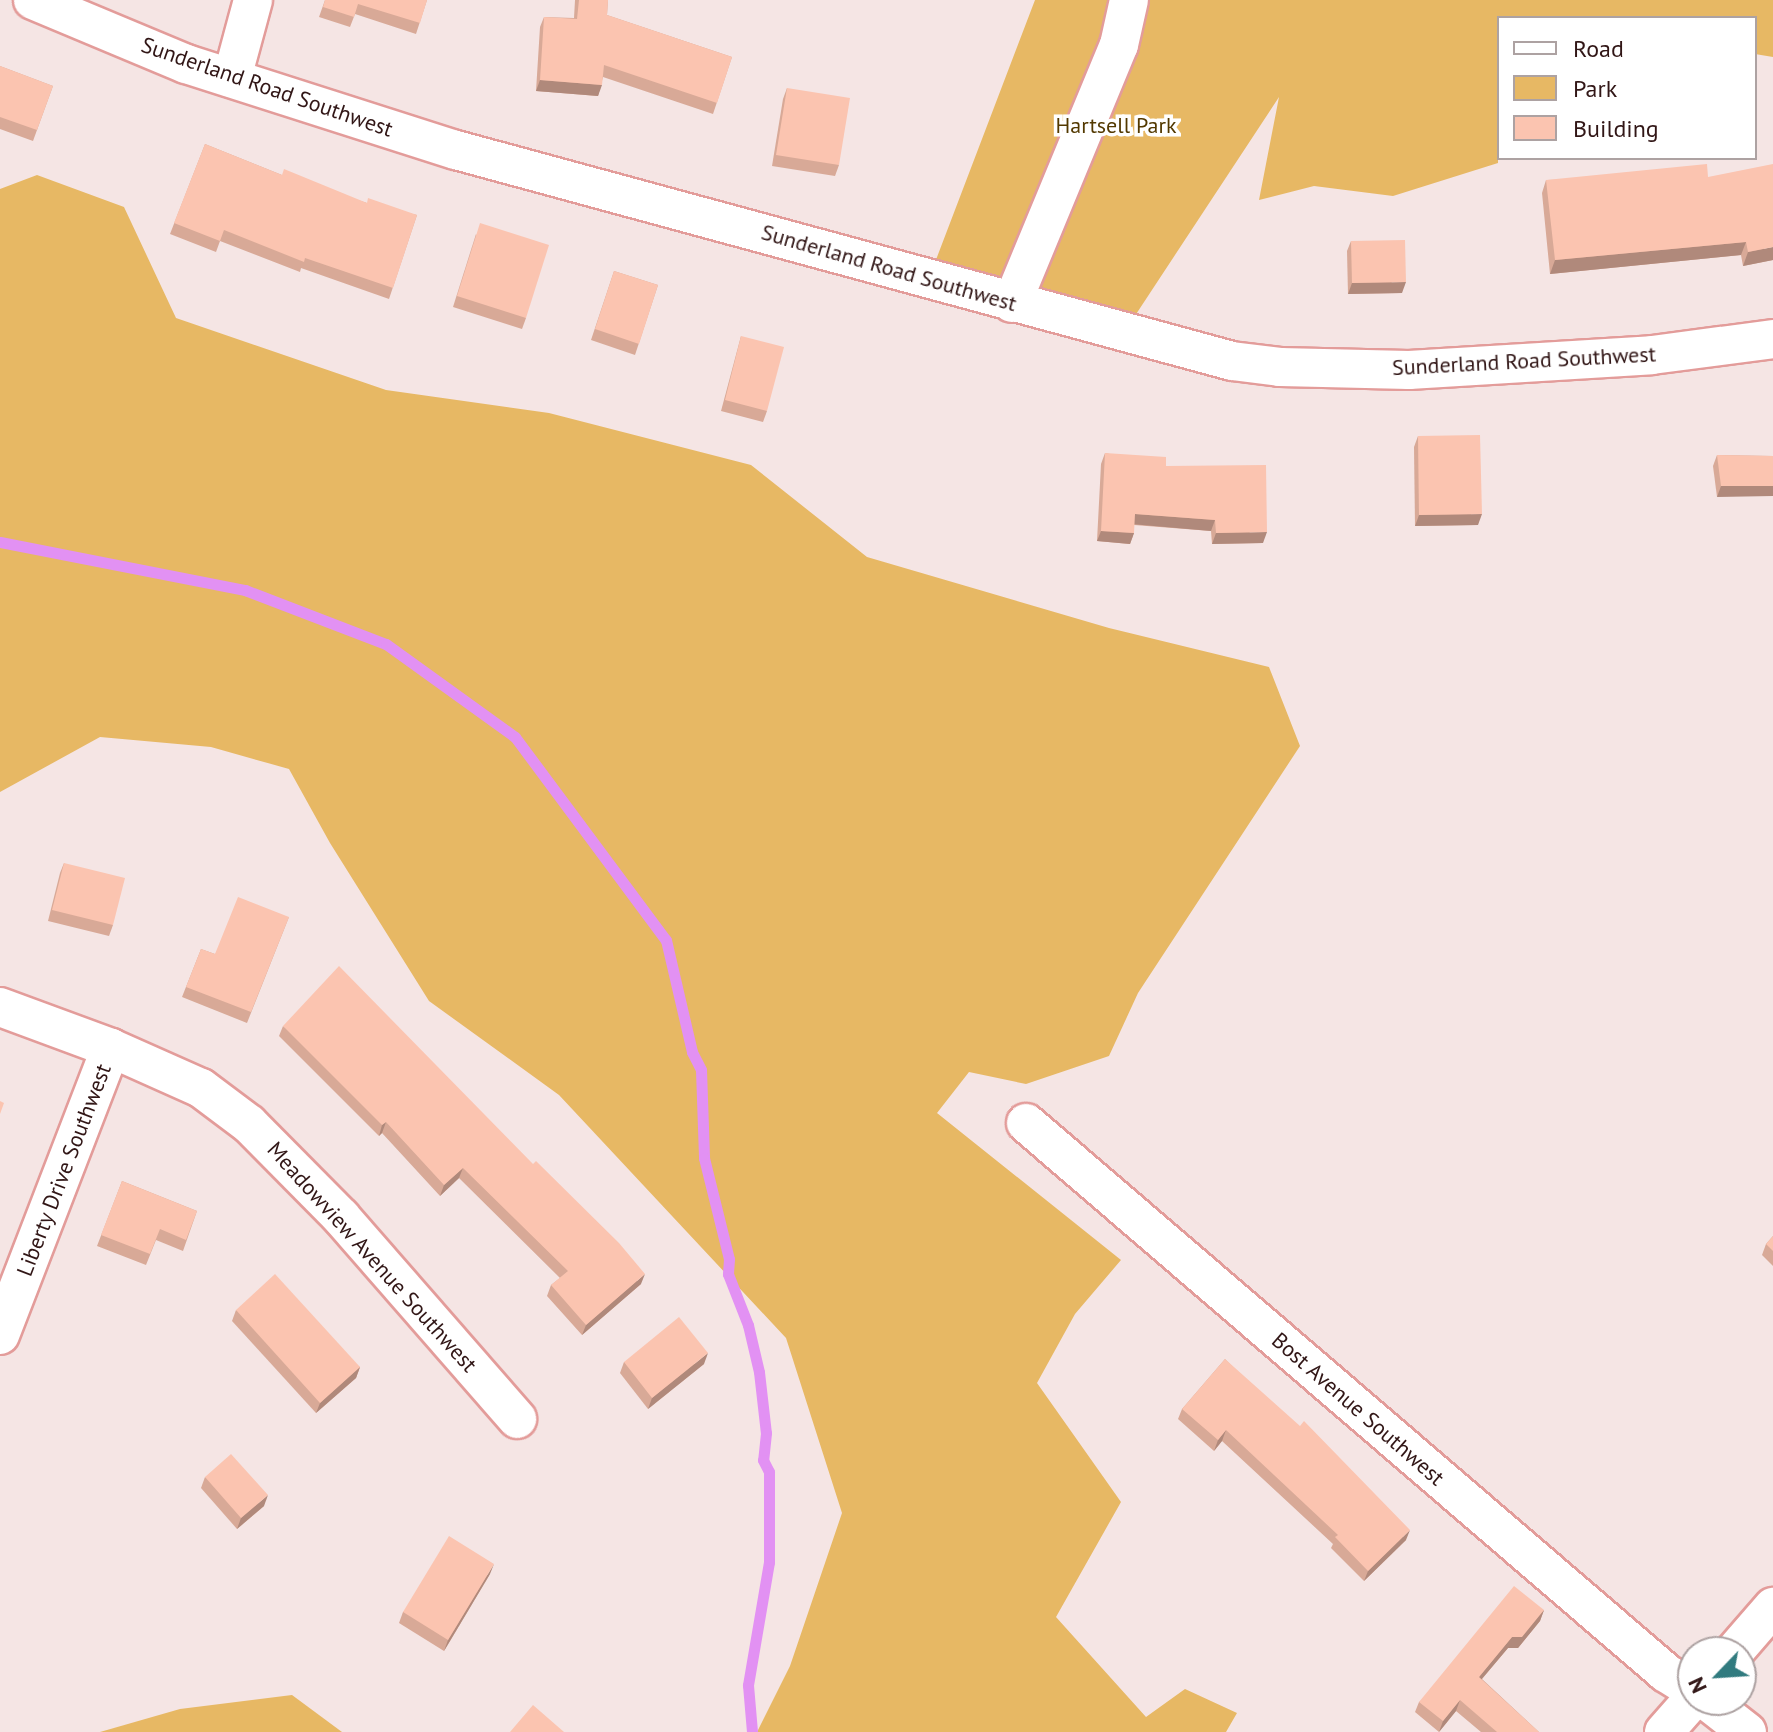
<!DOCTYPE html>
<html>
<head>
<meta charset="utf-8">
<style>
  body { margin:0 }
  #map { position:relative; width:1773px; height:1732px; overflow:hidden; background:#f5e5e4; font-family:"PT Sans",sans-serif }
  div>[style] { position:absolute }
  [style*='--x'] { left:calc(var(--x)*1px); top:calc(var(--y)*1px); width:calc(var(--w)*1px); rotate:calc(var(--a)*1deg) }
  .green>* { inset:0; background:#e7b864 }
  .stream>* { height:11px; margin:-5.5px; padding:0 5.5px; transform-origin:5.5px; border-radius:5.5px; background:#e291f3 }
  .roads { filter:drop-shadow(2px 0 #e39c9a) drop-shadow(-2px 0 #e39c9a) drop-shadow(0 2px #e39c9a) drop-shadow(0 -2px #e39c9a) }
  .minor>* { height:38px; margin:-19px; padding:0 19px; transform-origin:19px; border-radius:19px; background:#fff }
  .wall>* { inset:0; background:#d8a997 }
  .shaded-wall>* { inset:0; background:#b0897b }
  .building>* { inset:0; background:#fbc4b0 }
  span { translate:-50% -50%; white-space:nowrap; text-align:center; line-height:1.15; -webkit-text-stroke:7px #fff; paint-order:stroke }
  .street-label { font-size:22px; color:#311616 }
  .park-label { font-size:22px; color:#533900 }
  .legend { position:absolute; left:1497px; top:16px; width:260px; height:144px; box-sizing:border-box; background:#fff; border:2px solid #ada2a2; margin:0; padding:10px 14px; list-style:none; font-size:24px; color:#311616 }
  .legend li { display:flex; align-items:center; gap:16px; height:40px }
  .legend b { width:40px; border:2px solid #ada2a2 }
  .north { position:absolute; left:1677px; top:1636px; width:80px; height:80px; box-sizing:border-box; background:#fff; border:2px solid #ada2a2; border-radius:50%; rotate:245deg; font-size:22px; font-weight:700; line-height:32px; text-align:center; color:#311616 }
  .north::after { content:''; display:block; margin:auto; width:28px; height:36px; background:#317b7f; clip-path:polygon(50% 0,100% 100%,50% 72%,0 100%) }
</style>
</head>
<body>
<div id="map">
  <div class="green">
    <div style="clip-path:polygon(1035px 0,1773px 0,1773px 57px,1755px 54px,1755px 18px,1499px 18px,1498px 163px,1393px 196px,1314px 186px,1259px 200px,1279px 97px,1123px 334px,934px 265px)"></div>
    <div style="clip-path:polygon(37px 175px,124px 207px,176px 318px,386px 390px,549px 413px,751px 465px,867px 557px,1109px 628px,1269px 667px,1300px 746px,1138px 993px,1109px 1056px,1026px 1084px,969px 1072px,937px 1113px,1121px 1260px,1075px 1314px,1037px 1383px,1121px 1502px,1056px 1617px,1146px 1717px,1185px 1689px,1237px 1713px,1226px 1732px,757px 1732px,790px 1666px,842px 1513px,786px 1338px,559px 1095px,429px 1001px,330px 843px,289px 769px,211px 747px,100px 737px,0 792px,0 189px)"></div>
    <div style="clip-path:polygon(292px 1695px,342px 1732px,100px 1732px,180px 1709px)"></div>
  </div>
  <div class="stream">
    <div style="--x:0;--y:542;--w:250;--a:11.1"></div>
    <div style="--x:245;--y:590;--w:151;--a:21"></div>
    <div style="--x:386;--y:644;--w:159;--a:35.8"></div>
    <div style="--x:515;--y:737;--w:253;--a:53.4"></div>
    <div style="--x:666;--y:940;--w:115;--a:76.9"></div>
    <div style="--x:692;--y:1052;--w:20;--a:63"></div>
    <div style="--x:701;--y:1070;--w:88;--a:88"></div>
    <div style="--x:704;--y:1158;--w:104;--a:76.1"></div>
    <div style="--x:729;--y:1259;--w:15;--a:94"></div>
    <div style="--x:728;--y:1274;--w:55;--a:68.6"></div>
    <div style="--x:748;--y:1325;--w:48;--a:76.8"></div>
    <div style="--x:759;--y:1372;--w:61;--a:83.5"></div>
    <div style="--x:766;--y:1433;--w:27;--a:96"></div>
    <div style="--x:763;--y:1460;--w:13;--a:63"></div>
    <div style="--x:769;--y:1472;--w:90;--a:90"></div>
    <div style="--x:769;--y:1562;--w:125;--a:99.7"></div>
    <div style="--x:748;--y:1685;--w:47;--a:85.1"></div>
  </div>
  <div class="roads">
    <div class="minor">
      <div style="--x:33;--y:0;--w:166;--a:22.7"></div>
      <div style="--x:186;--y:64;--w:283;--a:17.7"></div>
      <div style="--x:456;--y:150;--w:804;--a:15.21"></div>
      <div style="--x:1232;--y:361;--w:48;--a:7.1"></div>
      <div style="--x:1280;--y:367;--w:129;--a:1.3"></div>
      <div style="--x:1409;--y:370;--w:243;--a:-3.5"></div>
      <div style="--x:1652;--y:355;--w:122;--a:-7.5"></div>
      <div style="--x:232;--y:78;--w:81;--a:-74.9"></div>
      <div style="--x:1012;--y:303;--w:279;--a:-67.5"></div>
      <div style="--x:1119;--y:45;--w:46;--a:-77.5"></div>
      <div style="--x:0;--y:1007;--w:118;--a:20.3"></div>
      <div style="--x:111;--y:1048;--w:98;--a:24"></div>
      <div style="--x:201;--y:1088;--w:60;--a:36.9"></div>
      <div style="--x:249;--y:1124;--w:131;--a:45.3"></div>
      <div style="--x:341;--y:1217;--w:268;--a:48.9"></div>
      <div style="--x:1026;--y:1123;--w:844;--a:40.67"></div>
      <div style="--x:1666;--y:1673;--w:32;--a:32"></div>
      <div style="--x:0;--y:1335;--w:308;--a:-68.9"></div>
      <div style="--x:1734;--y:1652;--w:60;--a:-49.1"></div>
      <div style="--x:1706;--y:1700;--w:52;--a:38"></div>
      <div style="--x:1664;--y:1732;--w:44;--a:-48.7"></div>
    </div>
  </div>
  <div class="wall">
    <div style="clip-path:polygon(325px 0,427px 0,416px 34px,355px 14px,350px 27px,319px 17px)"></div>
    <div style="clip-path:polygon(575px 0,608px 0,607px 15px,732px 57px,713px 114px,603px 77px,598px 96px,536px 91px,540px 27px,544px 17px,574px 18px)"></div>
    <div style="clip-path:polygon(0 66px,53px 86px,33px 141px,0 129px)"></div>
    <div style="clip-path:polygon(787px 88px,839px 165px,835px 176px,772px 166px,783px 99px)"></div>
    <div style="clip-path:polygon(205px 144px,282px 175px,367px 203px,417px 215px,389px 299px,301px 268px,300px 272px,220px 241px,216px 252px,170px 234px)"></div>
    <div style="clip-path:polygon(1708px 177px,1773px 260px,1743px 266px,1741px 255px,1550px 274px,1542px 193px,1546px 180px)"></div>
    <div style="clip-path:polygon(476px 234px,526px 318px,522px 329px,453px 307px)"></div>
    <div style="clip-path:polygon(1351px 241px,1402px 293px,1348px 294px,1347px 251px)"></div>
    <div style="clip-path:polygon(614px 271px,658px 285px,635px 355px,591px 340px)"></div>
    <div style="clip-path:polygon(741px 336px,767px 411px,763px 422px,721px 411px)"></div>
    <div style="clip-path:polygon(1418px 436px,1478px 525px,1415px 526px,1414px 447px)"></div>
    <div style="clip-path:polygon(1105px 453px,1166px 466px,1263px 543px,1212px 544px,1211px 531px,1134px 525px,1134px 533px,1130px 544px,1097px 541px,1101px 464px)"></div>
    <div style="clip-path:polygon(1717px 455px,1773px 456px,1717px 497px,1713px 466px)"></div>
    <div style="clip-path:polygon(64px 863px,113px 925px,109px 936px,48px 921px,60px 873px)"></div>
    <div style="clip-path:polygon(289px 917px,247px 1023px,182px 997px,201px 949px,215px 954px)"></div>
    <div style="clip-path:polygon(283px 1026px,641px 1284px,582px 1335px,547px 1296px,551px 1285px,560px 1278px,459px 1178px,440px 1196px,382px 1133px,379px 1136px,279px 1036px)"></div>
    <div style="clip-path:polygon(122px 1181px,197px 1211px,183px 1251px,156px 1240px,146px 1265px,97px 1246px)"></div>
    <div style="clip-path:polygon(1773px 1236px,1773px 1266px,1762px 1255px,1766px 1244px)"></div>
    <div style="clip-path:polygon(236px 1310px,360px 1367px,356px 1378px,316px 1413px,232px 1321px)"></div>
    <div style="clip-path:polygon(1225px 1359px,1406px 1540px,1364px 1581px,1331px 1548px,1333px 1544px,1222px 1441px,1214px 1451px,1178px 1419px,1182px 1409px)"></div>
    <div style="clip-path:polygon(624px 1362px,704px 1364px,648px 1409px,620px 1373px)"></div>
    <div style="clip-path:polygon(205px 1477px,264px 1506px,237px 1529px,201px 1488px)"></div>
    <div style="clip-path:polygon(490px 1574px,444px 1651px,399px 1623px,403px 1612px)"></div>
    <div style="clip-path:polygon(1544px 1610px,1540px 1621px,1518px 1648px,1508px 1648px,1482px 1679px,1539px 1732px,1481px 1732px,1456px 1711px,1439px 1732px,1415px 1712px,1419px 1702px)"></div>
  </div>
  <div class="shaded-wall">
    <div style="clip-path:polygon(540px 80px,602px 85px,598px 96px,536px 91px)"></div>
    <div style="clip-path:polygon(1746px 242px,1741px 255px,1550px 274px,1555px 260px)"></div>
    <div style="clip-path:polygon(1773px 247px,1773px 260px,1743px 266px,1748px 252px)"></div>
    <div style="clip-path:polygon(1406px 282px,1402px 293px,1348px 294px,1352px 283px)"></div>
    <div style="clip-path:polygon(1721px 486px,1773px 486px,1773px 496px,1717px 497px)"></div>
    <div style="clip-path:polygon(1135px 514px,1215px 520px,1211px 531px,1131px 524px)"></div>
    <div style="clip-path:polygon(1482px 514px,1478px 525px,1415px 526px,1419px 515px)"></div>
    <div style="clip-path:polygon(1101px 531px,1134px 533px,1130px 544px,1097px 541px)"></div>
    <div style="clip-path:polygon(1267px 532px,1263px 543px,1212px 544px,1216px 533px)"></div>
    <div style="clip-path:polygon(386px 1122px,382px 1133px,379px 1136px,382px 1125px)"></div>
    <div style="clip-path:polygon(463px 1168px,459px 1178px,440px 1196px,444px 1185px)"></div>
    <div style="clip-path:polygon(645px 1274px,641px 1284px,582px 1335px,586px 1325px)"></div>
    <div style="clip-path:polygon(708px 1353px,704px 1364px,648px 1409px,652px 1398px)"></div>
    <div style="clip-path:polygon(360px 1367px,356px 1378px,316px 1413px,320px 1403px)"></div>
    <div style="clip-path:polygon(1226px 1430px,1222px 1441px,1214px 1451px,1218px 1440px)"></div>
    <div style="clip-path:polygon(268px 1495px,264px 1506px,237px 1529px,241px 1518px)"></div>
    <div style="clip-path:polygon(1410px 1530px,1406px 1540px,1364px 1581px,1368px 1571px)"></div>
    <div style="clip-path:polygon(494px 1564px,490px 1574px,444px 1651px,448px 1640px)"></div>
    <div style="clip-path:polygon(1544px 1610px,1540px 1621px,1518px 1648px,1508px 1648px,1475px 1687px,1479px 1677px,1512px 1637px)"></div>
    <div style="clip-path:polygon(1460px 1700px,1456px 1711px,1439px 1732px,1443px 1721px)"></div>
  </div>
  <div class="building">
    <div style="clip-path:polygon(325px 0,427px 0,420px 23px,358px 4px,354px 17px,323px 7px)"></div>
    <div style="clip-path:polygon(579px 0,608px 0,607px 15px,732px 57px,717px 103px,604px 65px,602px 85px,540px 80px,544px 17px,577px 19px)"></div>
    <div style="clip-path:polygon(0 66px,53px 86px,37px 130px,0 117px)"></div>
    <div style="clip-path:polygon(787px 88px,850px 98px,839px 165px,776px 155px)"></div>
    <div style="clip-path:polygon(205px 144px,282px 175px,284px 169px,367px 203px,368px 198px,417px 215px,393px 288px,305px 258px,304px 262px,224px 230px,220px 241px,174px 223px)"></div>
    <div style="clip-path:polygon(1707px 164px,1708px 177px,1773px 164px,1773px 247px,1748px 252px,1746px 242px,1555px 260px,1546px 180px)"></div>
    <div style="clip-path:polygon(480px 223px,549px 245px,526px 318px,457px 296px)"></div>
    <div style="clip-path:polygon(1405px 240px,1406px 282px,1352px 283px,1351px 241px)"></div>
    <div style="clip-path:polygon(614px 271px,658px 285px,639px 344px,595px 329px)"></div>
    <div style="clip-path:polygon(741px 336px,784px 347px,767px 411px,725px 400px)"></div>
    <div style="clip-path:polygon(1480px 435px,1482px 514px,1419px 515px,1418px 436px)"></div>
    <div style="clip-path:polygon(1105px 453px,1166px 457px,1166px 466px,1266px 465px,1267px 532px,1216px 533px,1215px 520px,1135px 514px,1134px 533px,1101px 531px)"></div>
    <div style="clip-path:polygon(1717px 455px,1773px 456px,1773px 486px,1721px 486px)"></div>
    <div style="clip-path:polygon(64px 863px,125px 878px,113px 925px,52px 910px)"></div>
    <div style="clip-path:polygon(238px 897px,289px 917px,251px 1012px,186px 987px,201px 949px,215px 954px)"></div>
    <div style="clip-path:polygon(339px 966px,533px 1164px,536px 1161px,619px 1243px,645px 1274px,586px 1325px,551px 1285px,568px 1271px,463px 1168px,444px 1185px,386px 1122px,382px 1125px,283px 1026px)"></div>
    <div style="clip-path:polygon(0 1101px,4px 1103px,0 1114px)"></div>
    <div style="clip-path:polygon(122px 1181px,197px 1211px,186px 1240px,160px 1229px,150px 1254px,101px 1235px)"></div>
    <div style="clip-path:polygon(1773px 1236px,1773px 1251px,1766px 1244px)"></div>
    <div style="clip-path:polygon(275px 1274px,360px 1367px,320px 1403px,236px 1310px)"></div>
    <div style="clip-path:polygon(679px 1317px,708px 1353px,652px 1398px,624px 1362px)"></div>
    <div style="clip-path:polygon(1225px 1359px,1300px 1426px,1304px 1421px,1410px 1530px,1368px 1571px,1335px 1537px,1338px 1535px,1226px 1430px,1218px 1440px,1182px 1409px)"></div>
    <div style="clip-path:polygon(231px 1454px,268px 1495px,241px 1518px,205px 1477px)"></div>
    <div style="clip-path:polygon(449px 1536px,494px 1564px,448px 1640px,403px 1612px)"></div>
    <div style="clip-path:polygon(1514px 1586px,1544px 1610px,1522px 1637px,1512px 1637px,1479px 1677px,1539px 1732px,1497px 1732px,1460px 1700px,1443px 1721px,1419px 1702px)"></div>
    <div style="clip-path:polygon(533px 1705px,564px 1732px,510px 1732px)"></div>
  </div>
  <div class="street-label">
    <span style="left:267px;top:87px;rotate:19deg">Sunderland Road Southwest</span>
    <span style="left:889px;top:268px;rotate:16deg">Sunderland Road Southwest</span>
    <span style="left:1524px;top:361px;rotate:-3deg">Sunderland Road Southwest</span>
    <span style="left:64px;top:1170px;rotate:-69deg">Liberty Drive Southwest</span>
    <span style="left:372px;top:1257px;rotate:48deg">Meadowview Avenue Southwest</span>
    <span style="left:1358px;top:1409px;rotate:41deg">Bost Avenue Southwest</span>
  </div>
  <div class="park-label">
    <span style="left:1116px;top:126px">Hartsell Park</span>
  </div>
  <ul class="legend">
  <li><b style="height:10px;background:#fff"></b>Road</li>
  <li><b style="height:22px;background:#e7b864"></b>Park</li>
  <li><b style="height:22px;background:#fbc4b0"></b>Building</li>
  </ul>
  <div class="north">N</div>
</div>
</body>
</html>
